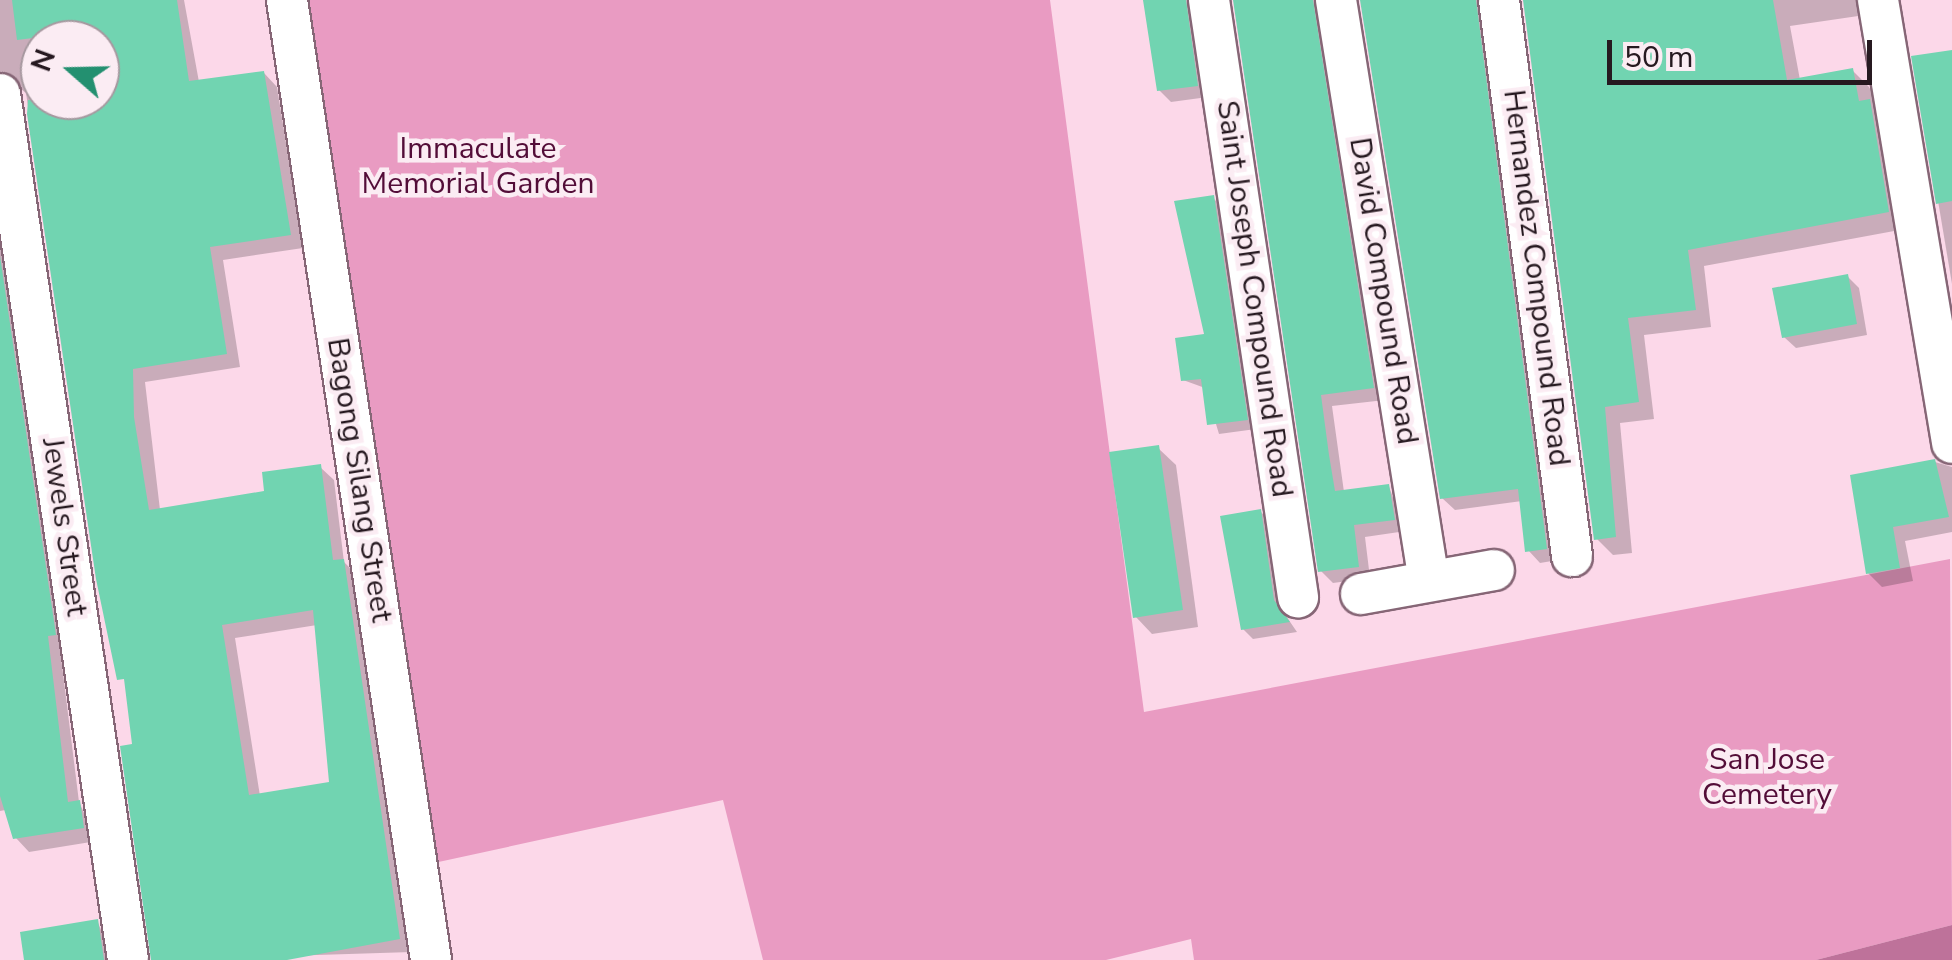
<!DOCTYPE html>
<html>
<head>
<meta charset="utf-8">
<style>
  body { margin:0 }
  #map { position:relative; width:1952px; height:960px; overflow:hidden; background:#fcd8e9; font-family:"Nunito Sans",sans-serif }
  div>[style] { position:absolute }
  [style*='--x'] { left:calc(var(--x)*1px); top:calc(var(--y)*1px); width:calc(var(--w)*1px); rotate:calc(var(--a)*1deg) }
  .green>* { inset:0; background:#e99bc2 }
  .water>* { inset:0; background:#be729a }
  .shadow>* { inset:0; background:#0003 }
  .building>* { inset:0; background:#71d4b1 }
  .roads { filter:drop-shadow(2px 0 #866676) drop-shadow(-2px 0 #866676) drop-shadow(0 2px #866676) drop-shadow(0 -2px #866676) }
  .minor>* { height:40px; margin:-20px; padding:0 20px; transform-origin:20px; border-radius:20px; background:#fff }
  span { translate:-50% -50%; white-space:nowrap; text-align:center; line-height:1.15; -webkit-text-stroke:9px #fbecf3; paint-order:stroke }
  .park-label { font-size:30px; color:#530d38 }
  .street-label { font-size:30px; color:#261920 }
  .north { position:absolute; left:20px; top:20px; width:100px; height:100px; box-sizing:border-box; background:#fbecf3; border:2px solid #a6989f; border-radius:50%; rotate:290deg; font-size:28px; font-weight:700; line-height:40px; text-align:center; color:#261920 }
  .north::after { content:''; display:block; margin:auto; width:35px; height:45px; background:#239070; clip-path:polygon(50% 0,100% 100%,50% 72%,0 100%) }
  .scale { position:absolute; left:1607px; top:40px; width:265px; height:45px; box-sizing:border-box; border:5px solid #261920; border-top:0; padding-left:12px; font-size:30px; line-height:35px; white-space:nowrap; color:#261920; -webkit-text-stroke:8px #fbecf3; paint-order:stroke }
</style>
</head>
<body>
<div id="map">
  <div class="green">
    <div style="clip-path:polygon(295px 0,1050px 0,1144px 712px,1950px 559px,1952px 925px,1816px 960px,1194px 960px,1191px 939px,1106px 960px,763px 960px,723px 800px,420px 866px)"></div>
  </div>
  <div class="water">
    <div style="clip-path:polygon(1952px 925px,1952px 960px,1816px 960px)"></div>
  </div>
  <div class="shadow">
    <div style="clip-path:polygon(evenodd,0 0,184px 0,199px 82px,264px 73px,277px 87px,303px 248px,223px 260px,240px 367px,145px 382px,160px 510px,267px 493px,320px 467px,334px 480px,344px 562px,357px 575px,412px 952px,153px 960px,128px 687px,98px 579px,26px 93px,12px 82px,0 98px,0 0,40px 40px,100px 40px,100px 100px,40px 100px,40px 40px,0 0,317px 625px,332px 784px,260px 796px,235px 638px,317px 625px)"></div>
    <div style="clip-path:polygon(1146px 0,1201px 0,1208px 97px,1171px 102px,1159px 90px)"></div>
    <div style="clip-path:polygon(1247px 0,1336px 0,1385px 400px,1332px 406px,1344px 492px,1389px 487px,1406px 531px,1365px 537px,1370px 578px,1333px 583px,1321px 571px)"></div>
    <div style="clip-path:polygon(1363px 0,1487px 0,1558px 560px,1540px 563px,1528px 550px,1522px 501px,1455px 510px,1442px 498px)"></div>
    <div style="clip-path:polygon(1526px 0,1876px 0,1872px 14px,1790px 26px,1800px 80px,1852px 70px,1869px 87px,1887px 119px,1905px 229px,1704px 266px,1711px 327px,1644px 335px,1654px 419px,1620px 423px,1632px 553px,1613px 555px,1596px 538px)"></div>
    <div style="clip-path:polygon(1952px 53px,1952px 284px,1914px 58px)"></div>
    <div style="clip-path:polygon(0 185px,68px 648px,60px 649px,79px 802px,97px 841px,29px 852px,16px 838px,11px 809px,0 811px)"></div>
    <div style="clip-path:polygon(1213px 198px,1223px 208px,1256px 429px,1219px 434px,1205px 388px,1183px 380px,1207px 336px)"></div>
    <div style="clip-path:polygon(1847px 276px,1859px 288px,1867px 335px,1796px 348px,1784px 337px)"></div>
    <div style="clip-path:polygon(1158px 448px,1176px 465px,1198px 627px,1152px 634px,1135px 616px)"></div>
    <div style="clip-path:polygon(1935px 462px,1952px 467px,1952px 532px,1905px 541px,1913px 581px,1882px 587px,1868px 573px,1853px 477px)"></div>
    <div style="clip-path:polygon(1260px 511px,1270px 521px,1284px 613px,1297px 632px,1253px 639px,1243px 629px)"></div>
    <div style="clip-path:polygon(97px 921px,115px 960px,27px 960px)"></div>
  </div>
  <div class="building">
    <div style="clip-path:polygon(evenodd,12px 0,177px 0,189px 81px,264px 71px,291px 235px,210px 247px,227px 354px,133px 369px,134px 417px,149px 510px,264px 491px,262px 472px,321px 464px,333px 560px,344px 559px,400px 939px,287px 960px,151px 960px,120px 746px,132px 744px,124px 679px,117px 680px,96px 579px,27px 114px,28px 100px,106px 100px,100px 40px,96px 30px,17px 40px,12px 0,313px 610px,329px 782px,249px 795px,222px 625px,313px 610px)"></div>
    <div style="clip-path:polygon(1143px 0,1186px 0,1198px 86px,1157px 91px)"></div>
    <div style="clip-path:polygon(1233px 0,1313px 0,1374px 388px,1321px 395px,1329px 455px,1335px 491px,1389px 484px,1395px 520px,1354px 525px,1359px 567px,1318px 572px)"></div>
    <div style="clip-path:polygon(1360px 0,1476px 0,1547px 549px,1525px 552px,1518px 489px,1440px 499px)"></div>
    <div style="clip-path:polygon(1523px 0,1773px 0,1787px 80px,1853px 68px,1859px 101px,1870px 99px,1889px 212px,1688px 250px,1696px 310px,1628px 318px,1639px 402px,1605px 407px,1616px 537px,1594px 540px)"></div>
    <div style="clip-path:polygon(1952px 50px,1952px 201px,1936px 204px,1911px 56px)"></div>
    <div style="clip-path:polygon(1214px 195px,1248px 420px,1207px 425px,1201px 379px,1181px 381px,1175px 338px,1204px 334px,1174px 201px)"></div>
    <div style="clip-path:polygon(0 256px,56px 635px,48px 636px,68px 802px,80px 800px,84px 828px,13px 839px,0 796px)"></div>
    <div style="clip-path:polygon(1848px 274px,1857px 324px,1782px 338px,1772px 288px)"></div>
    <div style="clip-path:polygon(1159px 445px,1183px 610px,1133px 618px,1109px 452px)"></div>
    <div style="clip-path:polygon(1935px 459px,1949px 517px,1893px 527px,1900px 568px,1866px 574px,1850px 475px)"></div>
    <div style="clip-path:polygon(1261px 509px,1274px 600px,1290px 622px,1241px 630px,1220px 516px)"></div>
    <div style="clip-path:polygon(98px 919px,104px 960px,24px 960px,20px 932px)"></div>
  </div>
  <div class="roads">
    <div class="minor">
      <div style="--x:287;--y:0;--w:971;--a:81.47"></div>
      <div style="--x:1209;--y:0;--w:604;--a:81.52"></div>
      <div style="--x:1336;--y:0;--w:588;--a:80.91"></div>
      <div style="--x:1499;--y:0;--w:561;--a:82.52"></div>
      <div style="--x:1878;--y:0;--w:449;--a:80.5"></div>
      <div style="--x:0;--y:94;--w:875;--a:81.59"></div>
      <div style="--x:1361;--y:594;--w:135;--a:-10.2"></div>
    </div>
  </div>
  <div class="park-label">
    <span style="left:478px;top:166px">Immaculate<br>Memorial Garden</span>
    <span style="left:1767px;top:777px">San Jose<br>Cemetery</span>
  </div>
  <div class="street-label">
    <span style="left:1536px;top:278px;rotate:83deg">Hernandez Compound Road</span>
    <span style="left:1383px;top:291px;rotate:81deg">David Compound Road</span>
    <span style="left:1254px;top:299px;rotate:82deg">Saint Joseph Compound Road</span>
    <span style="left:359px;top:480px;rotate:81deg">Bagong Silang Street</span>
    <span style="left:64px;top:527px;rotate:82deg">Jewels Street</span>
  </div>
  <div class="north">N</div>
  <div class="scale">50 m</div>
</div>
</body>
</html>
